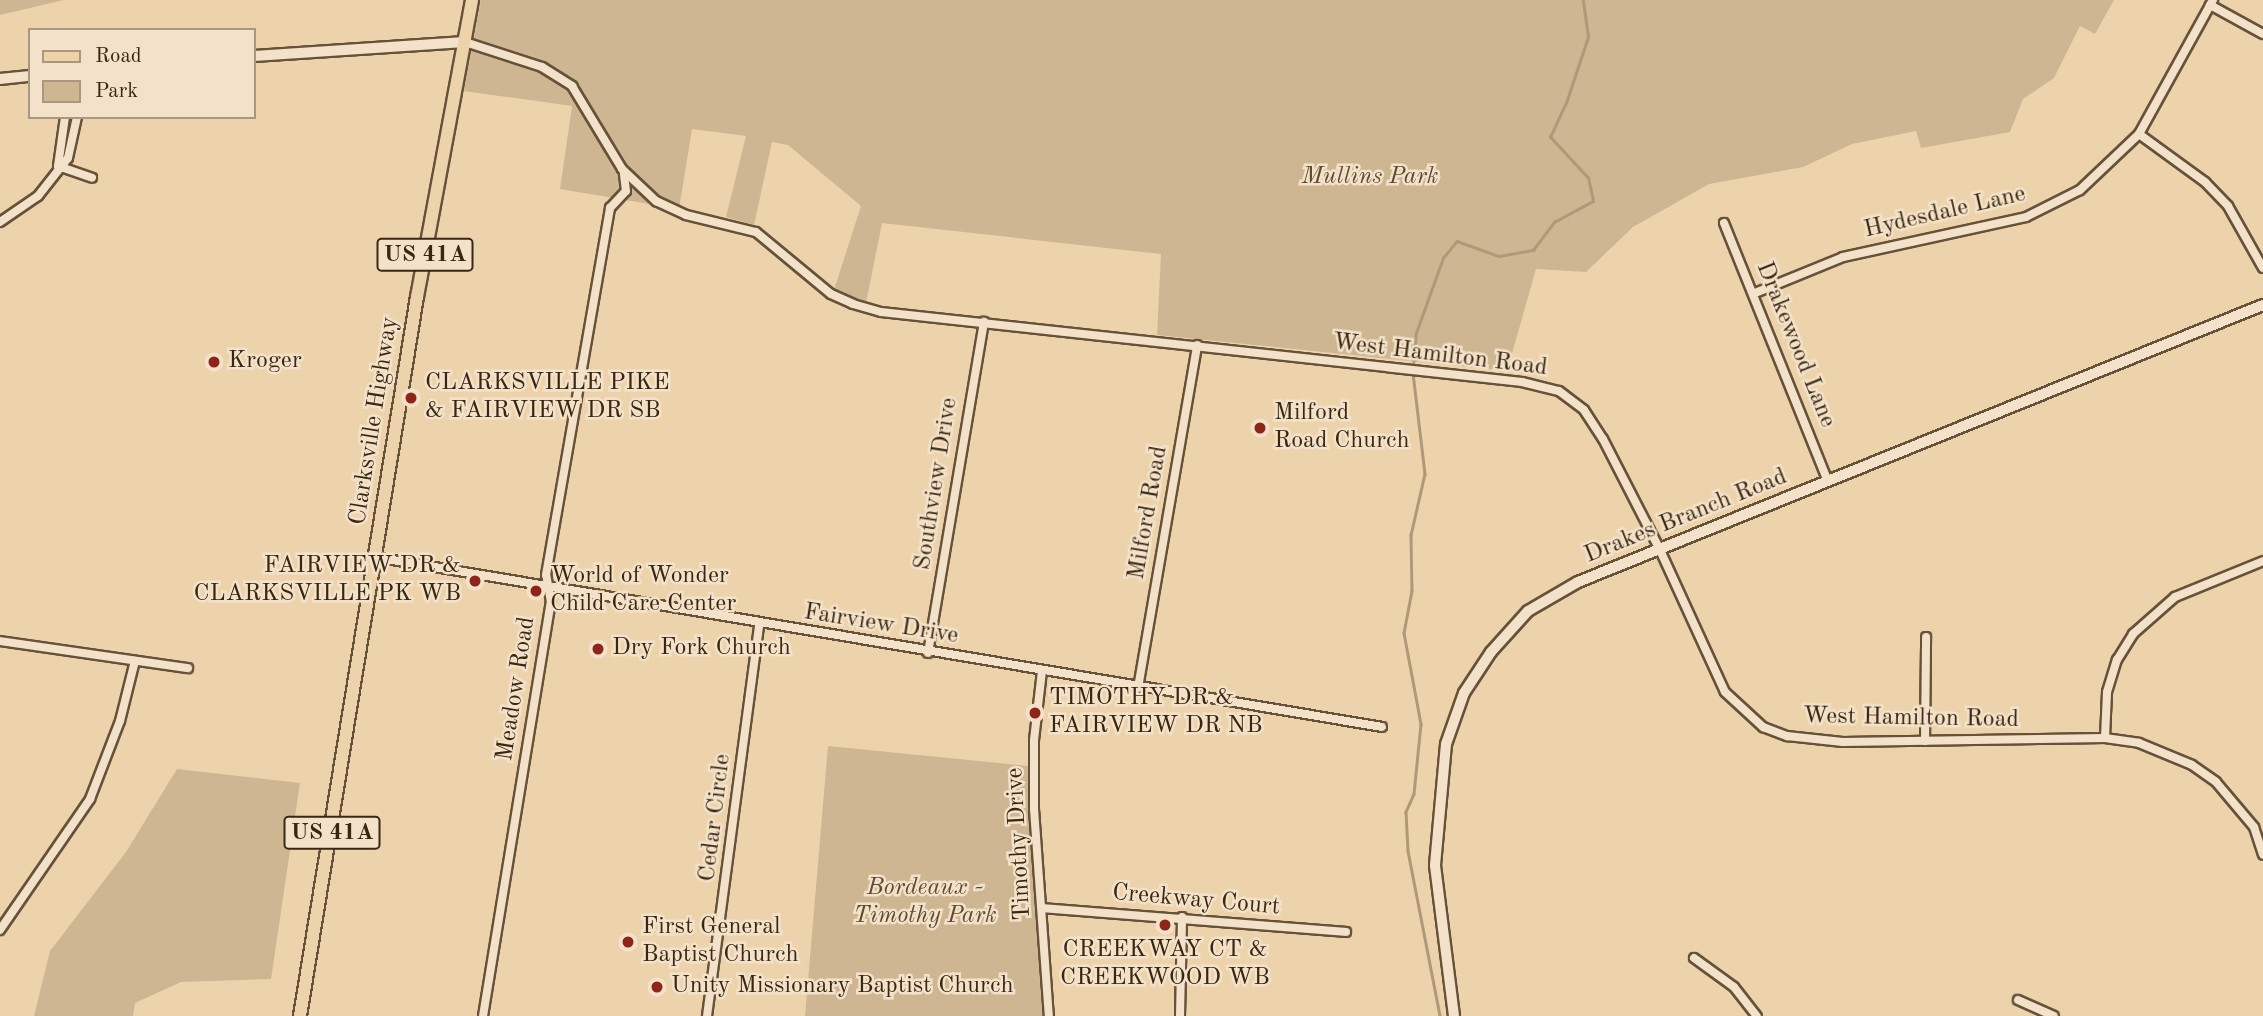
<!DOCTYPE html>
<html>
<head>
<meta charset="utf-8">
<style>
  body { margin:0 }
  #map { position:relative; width:2263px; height:1016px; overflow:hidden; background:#edd3ac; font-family:"Old Standard TT",serif }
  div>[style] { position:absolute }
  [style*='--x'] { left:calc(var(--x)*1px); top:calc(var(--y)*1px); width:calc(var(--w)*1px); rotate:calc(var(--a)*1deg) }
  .green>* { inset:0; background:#ceb692 }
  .stream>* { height:2.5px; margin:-1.25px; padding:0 1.25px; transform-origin:1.25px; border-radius:1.25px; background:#b09978 }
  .roads { filter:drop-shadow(2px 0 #665238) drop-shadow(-2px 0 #665238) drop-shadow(0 2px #665238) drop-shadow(0 -2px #665238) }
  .street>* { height:8px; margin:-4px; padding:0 4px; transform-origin:4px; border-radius:4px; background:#f3e2c9 }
  .secondary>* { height:10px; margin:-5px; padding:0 5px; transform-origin:5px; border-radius:5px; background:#f3e2c9 }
  .primary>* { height:12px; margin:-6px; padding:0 6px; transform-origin:6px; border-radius:6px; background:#edd3ac }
  .dots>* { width:19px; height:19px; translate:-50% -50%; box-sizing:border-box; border:4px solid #f3e2c9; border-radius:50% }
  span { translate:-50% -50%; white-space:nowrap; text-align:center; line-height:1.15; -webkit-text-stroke:5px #f3e2c9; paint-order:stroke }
  .shield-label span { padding:2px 5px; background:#f3e2c9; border:2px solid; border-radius:5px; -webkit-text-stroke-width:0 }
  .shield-label { font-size:23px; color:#392712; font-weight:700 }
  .park-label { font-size:24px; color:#5e4b32; font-style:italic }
  .street-label { font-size:24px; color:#392712 }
  .poi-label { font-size:24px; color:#392712 }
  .left { translate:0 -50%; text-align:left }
  .right { translate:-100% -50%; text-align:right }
  .legend { position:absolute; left:28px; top:28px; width:228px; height:91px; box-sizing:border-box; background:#f3e2c9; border:2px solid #a99780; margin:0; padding:9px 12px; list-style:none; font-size:21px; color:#392712 }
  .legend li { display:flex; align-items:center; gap:14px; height:35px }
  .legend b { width:35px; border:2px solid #a99780 }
</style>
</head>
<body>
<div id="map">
  <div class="green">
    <div style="clip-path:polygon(0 0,64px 0,0 15px)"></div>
    <div style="clip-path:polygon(481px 0,2114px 0,2095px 34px,2080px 26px,2054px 78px,2023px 99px,2010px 132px,1921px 148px,1916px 131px,1852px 144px,1803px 167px,1709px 184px,1633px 227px,1586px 272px,1536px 269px,1507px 371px,1157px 335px,1161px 254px,882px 223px,866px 303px,855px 300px,834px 290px,861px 206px,788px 145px,772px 142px,754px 225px,726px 217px,746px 136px,692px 129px,679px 209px,560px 189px,572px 106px,464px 91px)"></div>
    <div style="clip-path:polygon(828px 746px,1029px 766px,1044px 1016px,805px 1016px)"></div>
    <div style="clip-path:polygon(177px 769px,300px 783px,271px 979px,181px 982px,135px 1003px,133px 1016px,34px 1016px,50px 951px,126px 852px)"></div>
  </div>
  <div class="stream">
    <div style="--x:1413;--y:366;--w:33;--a:-85"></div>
    <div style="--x:1416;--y:333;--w:80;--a:-70.2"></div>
    <div style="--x:1443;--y:258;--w:22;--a:-51"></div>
    <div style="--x:1457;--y:241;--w:45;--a:19.7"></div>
    <div style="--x:1499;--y:256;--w:35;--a:-10"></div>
    <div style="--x:1533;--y:250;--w:35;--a:-53"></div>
    <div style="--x:1554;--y:222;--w:44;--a:-28.3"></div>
    <div style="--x:1593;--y:201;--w:24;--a:-102"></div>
    <div style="--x:1588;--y:178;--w:56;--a:-132.8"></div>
    <div style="--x:1550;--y:137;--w:38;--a:-65"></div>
    <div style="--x:1566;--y:103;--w:70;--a:-71.6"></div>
    <div style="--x:1588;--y:37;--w:37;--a:-98"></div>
    <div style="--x:1413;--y:373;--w:102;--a:83.2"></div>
    <div style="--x:1425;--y:474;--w:63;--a:102.9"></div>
    <div style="--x:1411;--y:535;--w:56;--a:89"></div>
    <div style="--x:1412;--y:591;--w:43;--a:100.8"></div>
    <div style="--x:1404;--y:633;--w:93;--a:79.4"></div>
    <div style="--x:1421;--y:724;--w:70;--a:95.7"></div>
    <div style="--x:1414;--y:794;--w:20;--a:114"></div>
    <div style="--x:1406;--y:812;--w:39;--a:87"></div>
    <div style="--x:1408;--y:851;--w:168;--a:79"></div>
  </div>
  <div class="roads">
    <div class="street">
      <div style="--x:2210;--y:5;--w:60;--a:28.7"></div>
      <div style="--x:465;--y:42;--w:81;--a:18"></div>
      <div style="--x:542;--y:67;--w:36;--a:32"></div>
      <div style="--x:572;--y:86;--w:97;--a:58.9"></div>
      <div style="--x:622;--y:169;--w:47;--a:43.3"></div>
      <div style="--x:656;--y:201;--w:33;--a:25"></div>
      <div style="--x:686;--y:215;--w:72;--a:13.7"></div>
      <div style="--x:756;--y:232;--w:97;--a:39.6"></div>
      <div style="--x:831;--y:294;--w:24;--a:24"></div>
      <div style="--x:853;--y:304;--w:29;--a:16"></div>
      <div style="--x:881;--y:312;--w:645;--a:6.23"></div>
      <div style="--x:1522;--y:382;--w:38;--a:14"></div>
      <div style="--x:1559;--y:391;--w:31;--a:37"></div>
      <div style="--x:1584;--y:410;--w:35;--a:57"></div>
      <div style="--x:1603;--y:439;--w:125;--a:62.8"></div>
      <div style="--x:1660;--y:550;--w:156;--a:65.4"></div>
      <div style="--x:1725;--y:692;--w:52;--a:42.6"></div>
      <div style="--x:1763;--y:727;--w:26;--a:21"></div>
      <div style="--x:1787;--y:736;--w:56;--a:6.1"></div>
      <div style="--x:1843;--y:742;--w:262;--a:-0.9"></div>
      <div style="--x:2105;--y:738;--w:34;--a:8"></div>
      <div style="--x:2139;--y:743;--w:57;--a:22.5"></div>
      <div style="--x:2192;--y:765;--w:29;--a:35"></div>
      <div style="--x:2216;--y:782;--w:59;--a:49.8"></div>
      <div style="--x:2254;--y:827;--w:29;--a:72"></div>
      <div style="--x:2139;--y:134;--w:82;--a:36"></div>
      <div style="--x:2205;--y:182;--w:33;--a:46"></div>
      <div style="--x:2228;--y:206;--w:71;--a:60.6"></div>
      <div style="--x:58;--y:166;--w:49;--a:-81.9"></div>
      <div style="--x:58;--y:166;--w:36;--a:19"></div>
      <div style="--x:0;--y:222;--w:46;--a:-34.4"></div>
      <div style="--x:38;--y:196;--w:48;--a:-51.7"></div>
      <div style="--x:68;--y:158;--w:42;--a:-77.6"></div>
      <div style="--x:1724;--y:223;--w:279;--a:68.1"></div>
      <div style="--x:1755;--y:293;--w:95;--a:-22.2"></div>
      <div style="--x:1843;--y:257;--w:187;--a:-12.3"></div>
      <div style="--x:2026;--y:217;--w:60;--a:-26.6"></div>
      <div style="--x:2080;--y:190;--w:81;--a:-43.5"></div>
      <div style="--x:2139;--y:134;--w:153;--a:-61.1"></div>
      <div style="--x:375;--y:557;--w:1021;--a:9.58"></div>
      <div style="--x:0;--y:641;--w:190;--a:8.2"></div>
      <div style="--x:928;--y:653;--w:336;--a:-80.4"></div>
      <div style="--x:1042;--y:671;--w:69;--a:96.6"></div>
      <div style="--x:1034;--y:740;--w:69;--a:90"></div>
      <div style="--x:1034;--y:809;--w:208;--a:85.9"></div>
      <div style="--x:1138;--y:688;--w:348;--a:-80.2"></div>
      <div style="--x:2105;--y:738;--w:46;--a:-87.5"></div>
      <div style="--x:2107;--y:692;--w:34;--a:-73"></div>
      <div style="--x:2117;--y:660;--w:31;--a:-58"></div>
      <div style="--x:2133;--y:634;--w:56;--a:-41.4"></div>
      <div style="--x:2175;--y:597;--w:95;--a:-22.2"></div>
      <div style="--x:1925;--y:741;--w:104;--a:-89.4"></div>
      <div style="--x:1042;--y:908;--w:305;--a:4.5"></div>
      <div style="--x:0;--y:930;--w:159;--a:-55.5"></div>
      <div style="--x:90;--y:799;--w:84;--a:-69"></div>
      <div style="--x:120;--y:721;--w:62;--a:-76"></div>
      <div style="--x:1694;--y:958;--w:49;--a:35.9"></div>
      <div style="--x:1734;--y:987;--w:37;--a:52"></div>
      <div style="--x:2018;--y:1000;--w:39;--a:24"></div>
      <div style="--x:483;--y:1016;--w:420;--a:-80.7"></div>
      <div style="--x:551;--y:602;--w:27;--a:-100"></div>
      <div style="--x:546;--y:575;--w:373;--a:-80.1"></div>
      <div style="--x:610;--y:208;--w:23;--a:-47"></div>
      <div style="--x:626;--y:191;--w:17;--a:-97"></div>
      <div style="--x:707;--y:1016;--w:395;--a:-82.4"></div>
      <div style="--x:1180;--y:1016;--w:99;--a:-88.8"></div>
    </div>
    <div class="secondary">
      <div style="--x:254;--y:56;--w:211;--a:-3.8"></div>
      <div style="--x:0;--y:79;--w:30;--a:-6"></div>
      <div style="--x:1454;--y:1016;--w:152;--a:-97.2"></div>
      <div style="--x:1435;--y:865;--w:121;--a:-84.8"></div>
      <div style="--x:1446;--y:744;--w:54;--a:-70.6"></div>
      <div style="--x:1464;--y:693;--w:49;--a:-56.6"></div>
      <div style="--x:1491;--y:652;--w:55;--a:-47.9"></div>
      <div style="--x:1528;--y:611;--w:58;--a:-30.1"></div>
      <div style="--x:1578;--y:582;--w:739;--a:-22.02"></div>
    </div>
    <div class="primary">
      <div style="--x:300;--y:1016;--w:728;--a:-80.76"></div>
      <div style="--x:417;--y:297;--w:302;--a:-79.5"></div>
    </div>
  </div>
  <div class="dots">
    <div style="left:214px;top:362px;background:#8f2418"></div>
    <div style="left:411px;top:398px;background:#8f2418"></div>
    <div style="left:1260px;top:428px;background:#8f2418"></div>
    <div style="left:475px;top:581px;background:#8f2418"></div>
    <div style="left:536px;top:591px;background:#8f2418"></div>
    <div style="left:598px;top:649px;background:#8f2418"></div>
    <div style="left:1035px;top:713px;background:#8f2418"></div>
    <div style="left:1165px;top:925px;background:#8f2418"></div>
    <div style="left:628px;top:942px;background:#8f2418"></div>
    <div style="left:657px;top:987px;background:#8f2418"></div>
  </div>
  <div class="shield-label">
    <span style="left:425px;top:255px">US 41A</span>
    <span style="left:332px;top:833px">US 41A</span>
  </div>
  <div class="park-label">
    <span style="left:1370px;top:178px">Mullins Park</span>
    <span style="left:925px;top:903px">Bordeaux -<br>Timothy Park</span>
  </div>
  <div class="street-label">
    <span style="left:1945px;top:213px;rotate:-13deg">Hydesdale Lane</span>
    <span style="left:1795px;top:345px;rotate:68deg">Drakewood Lane</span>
    <span style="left:1440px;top:356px;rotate:7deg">West Hamilton Road</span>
    <span style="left:375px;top:421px;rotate:-81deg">Clarksville Highway</span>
    <span style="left:937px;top:484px;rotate:-81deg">Southview Drive</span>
    <span style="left:1149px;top:513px;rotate:-80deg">Milford Road</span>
    <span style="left:1686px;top:517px;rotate:-22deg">Drakes Branch Road</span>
    <span style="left:881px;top:625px;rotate:9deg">Fairview Drive</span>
    <span style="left:517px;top:689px;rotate:-81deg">Meadow Road</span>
    <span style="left:1911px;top:719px;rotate:1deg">West Hamilton Road</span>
    <span style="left:716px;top:818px;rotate:-83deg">Cedar Circle</span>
    <span style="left:1020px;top:844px;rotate:-93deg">Timothy Drive</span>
    <span style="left:1196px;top:901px;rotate:5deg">Creekway Court</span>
  </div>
  <div class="poi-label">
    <span class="left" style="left:228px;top:362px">Kroger</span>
    <span class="left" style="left:425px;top:398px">CLARKSVILLE PIKE<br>&amp; FAIRVIEW DR SB</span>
    <span class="left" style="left:1274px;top:428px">Milford<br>Road Church</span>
    <span class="right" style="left:461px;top:581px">FAIRVIEW DR &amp;<br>CLARKSVILLE PK WB</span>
    <span class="left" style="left:550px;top:591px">World of Wonder<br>Child Care Center</span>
    <span class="left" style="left:612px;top:649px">Dry Fork Church</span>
    <span class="left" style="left:1049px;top:713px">TIMOTHY DR &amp;<br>FAIRVIEW DR NB</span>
    <span class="left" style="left:642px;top:942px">First General<br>Baptist Church</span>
    <span style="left:1165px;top:965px">CREEKWAY CT &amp;<br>CREEKWOOD WB</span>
    <span class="left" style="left:671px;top:987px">Unity Missionary Baptist Church</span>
  </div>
  <ul class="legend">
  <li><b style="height:9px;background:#edd3ac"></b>Road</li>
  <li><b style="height:19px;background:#ceb692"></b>Park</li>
  </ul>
</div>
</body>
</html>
